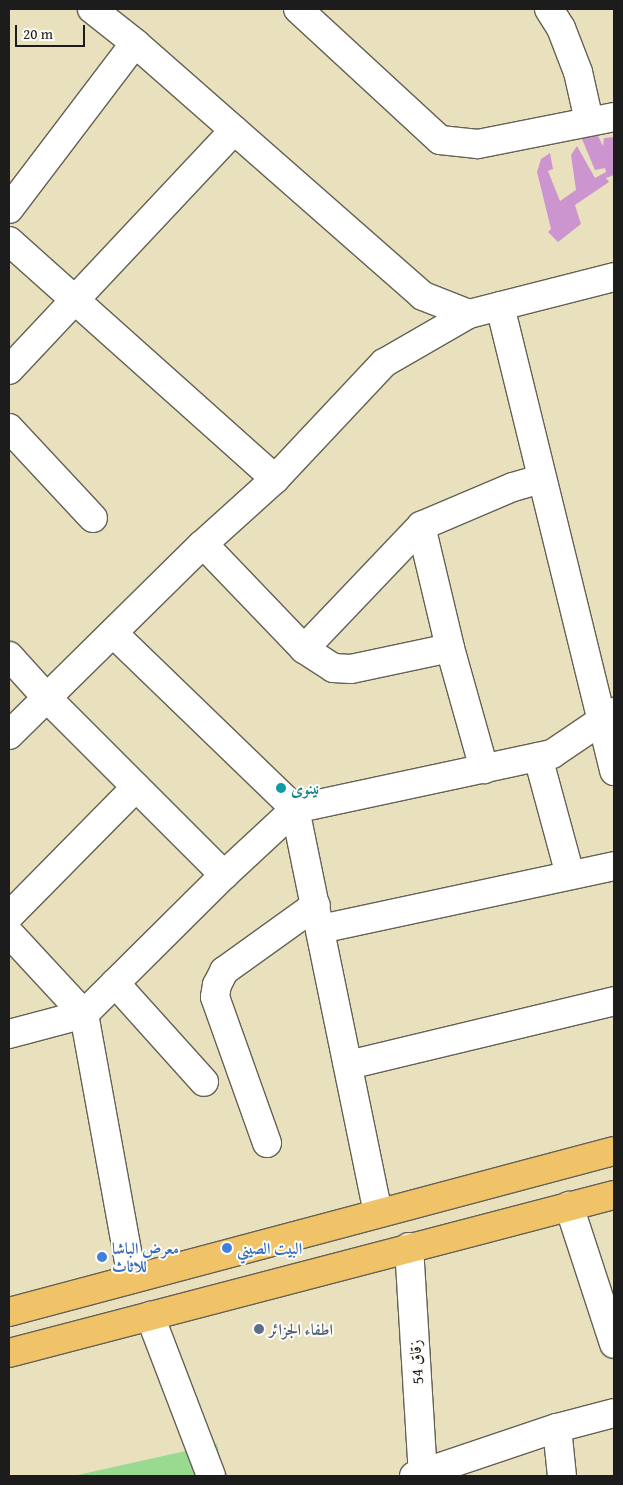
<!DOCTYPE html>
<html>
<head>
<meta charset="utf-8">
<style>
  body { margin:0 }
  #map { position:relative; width:623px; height:1485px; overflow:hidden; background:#e9e1be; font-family:"Gentium Book Plus",Amiri,serif }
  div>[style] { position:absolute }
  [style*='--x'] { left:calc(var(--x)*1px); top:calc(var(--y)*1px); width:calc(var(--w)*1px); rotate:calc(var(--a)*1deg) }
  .green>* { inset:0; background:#99da91 }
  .building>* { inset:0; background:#cd95d0 }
  .roads { filter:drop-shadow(1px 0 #646155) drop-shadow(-1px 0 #646155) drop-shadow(0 1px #646155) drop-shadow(0 -1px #646155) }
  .minor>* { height:28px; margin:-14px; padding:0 14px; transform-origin:14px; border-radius:14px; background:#fff }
  .major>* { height:28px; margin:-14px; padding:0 14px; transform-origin:14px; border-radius:14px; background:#f1c369 }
  .dots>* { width:14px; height:14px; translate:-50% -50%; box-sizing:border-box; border:2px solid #fdfcf7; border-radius:50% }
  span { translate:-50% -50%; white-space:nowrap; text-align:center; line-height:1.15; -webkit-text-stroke:4px #fdfcf7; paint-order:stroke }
  .culture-label { font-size:16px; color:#0d838f; font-weight:700 }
  .left { translate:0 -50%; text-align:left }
  .shop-label { font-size:16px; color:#366cbe; font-weight:700 }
  .service-label { font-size:16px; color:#4e5e75; font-weight:700 }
  .street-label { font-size:16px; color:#1c1c1c }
  .frame { position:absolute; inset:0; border:10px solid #1c1c1c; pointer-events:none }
  .scale { position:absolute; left:15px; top:25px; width:70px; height:22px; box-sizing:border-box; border:2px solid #1c1c1c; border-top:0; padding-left:6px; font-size:15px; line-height:18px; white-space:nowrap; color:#1c1c1c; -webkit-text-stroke:4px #fdfcf7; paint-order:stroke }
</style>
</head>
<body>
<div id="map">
  <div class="green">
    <div style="clip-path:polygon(217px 1444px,224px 1476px,73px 1476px)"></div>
  </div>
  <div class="building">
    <div style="clip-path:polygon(595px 130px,603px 146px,604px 138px,614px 137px,614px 175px,606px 178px,609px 182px,575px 205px,581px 224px,558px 242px,548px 232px,551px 229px,537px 172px,541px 159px,550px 153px,553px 169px,548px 171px,560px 201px,576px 190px,571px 155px,577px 146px,595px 178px,606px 172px,605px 168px,595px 170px,582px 139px)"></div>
  </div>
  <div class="roads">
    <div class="minor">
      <div style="--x:92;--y:9;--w:55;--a:38.3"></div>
      <div style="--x:135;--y:43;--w:383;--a:41.3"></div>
      <div style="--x:423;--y:296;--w:49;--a:21.4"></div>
      <div style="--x:298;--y:9;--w:193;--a:42.7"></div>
      <div style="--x:440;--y:140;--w:38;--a:6"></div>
      <div style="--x:478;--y:144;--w:139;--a:-11.2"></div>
      <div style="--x:549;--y:9;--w:22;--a:58"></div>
      <div style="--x:561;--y:28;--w:47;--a:68.9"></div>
      <div style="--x:578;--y:72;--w:50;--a:77.3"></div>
      <div style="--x:9;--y:209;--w:208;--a:-52.8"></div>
      <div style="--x:9;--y:241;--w:357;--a:41.8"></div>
      <div style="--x:500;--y:306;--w:479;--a:76.2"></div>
      <div style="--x:9;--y:370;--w:329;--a:-46.8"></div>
      <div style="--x:9;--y:428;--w:123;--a:47"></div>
      <div style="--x:421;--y:526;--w:125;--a:76.6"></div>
      <div style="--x:450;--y:648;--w:126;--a:74.3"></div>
      <div style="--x:202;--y:545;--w:10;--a:37"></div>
      <div style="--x:210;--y:551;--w:136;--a:46.2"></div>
      <div style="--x:304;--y:649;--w:35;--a:33"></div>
      <div style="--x:333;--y:668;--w:18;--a:3"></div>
      <div style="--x:351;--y:669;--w:101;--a:-12"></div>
      <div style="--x:113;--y:633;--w:253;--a:44"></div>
      <div style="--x:295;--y:809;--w:412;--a:78.4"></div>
      <div style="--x:304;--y:649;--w:170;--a:-46.4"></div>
      <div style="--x:421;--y:526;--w:100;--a:-23"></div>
      <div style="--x:513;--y:487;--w:29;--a:-16"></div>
      <div style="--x:9;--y:656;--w:55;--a:47.9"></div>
      <div style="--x:46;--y:697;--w:252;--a:45"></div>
      <div style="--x:9;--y:735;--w:271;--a:-44.6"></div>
      <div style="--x:202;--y:545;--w:98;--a:-42.1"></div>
      <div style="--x:275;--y:479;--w:159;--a:-46.8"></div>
      <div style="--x:384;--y:363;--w:98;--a:-30"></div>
      <div style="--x:469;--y:314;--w:150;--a:-14.3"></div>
      <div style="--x:538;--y:757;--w:122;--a:74.8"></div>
      <div style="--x:9;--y:916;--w:181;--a:-45.4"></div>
      <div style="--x:321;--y:929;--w:300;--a:-12.1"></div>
      <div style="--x:9;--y:933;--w:110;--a:47.2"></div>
      <div style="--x:84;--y:1014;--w:269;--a:79.7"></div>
      <div style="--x:115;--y:983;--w:133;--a:48"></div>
      <div style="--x:9;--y:1034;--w:78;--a:-14.9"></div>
      <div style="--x:84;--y:1014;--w:197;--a:-44.8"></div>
      <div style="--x:224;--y:875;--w:97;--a:-42.9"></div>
      <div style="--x:295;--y:809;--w:263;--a:-12.1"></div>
      <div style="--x:552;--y:754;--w:75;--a:-34.1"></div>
      <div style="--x:348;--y:1065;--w:274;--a:-13.5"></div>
      <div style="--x:267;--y:1143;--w:155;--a:-109.6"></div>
      <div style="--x:215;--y:997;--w:12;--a:-81"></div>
      <div style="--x:217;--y:985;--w:16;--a:-63"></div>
      <div style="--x:224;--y:971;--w:113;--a:-35.7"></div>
      <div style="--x:569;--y:1206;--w:145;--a:71.9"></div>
      <div style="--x:409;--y:1247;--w:229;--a:86.5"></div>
      <div style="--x:150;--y:1316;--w:171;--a:69.1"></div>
      <div style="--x:557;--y:1428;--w:48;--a:84.1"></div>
      <div style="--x:414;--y:1476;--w:151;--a:-18.6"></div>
      <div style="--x:557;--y:1428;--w:59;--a:-14.7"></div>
    </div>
    <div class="major">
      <div style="--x:9;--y:1312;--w:626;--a:-14.9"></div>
      <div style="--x:9;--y:1353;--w:625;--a:-14.64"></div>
    </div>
  </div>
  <div class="dots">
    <div style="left:281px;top:788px;background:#0f9aa8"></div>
    <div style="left:227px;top:1248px;background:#3f7fe0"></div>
    <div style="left:102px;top:1257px;background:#3f7fe0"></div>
    <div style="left:259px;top:1329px;background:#5c6f8a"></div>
  </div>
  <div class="culture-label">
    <span class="left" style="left:291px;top:788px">نينوى</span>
  </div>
  <div class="shop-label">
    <span class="left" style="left:112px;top:1257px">معرض الباشا<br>للاثاث</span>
    <span class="left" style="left:237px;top:1248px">البيت الصيني</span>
  </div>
  <div class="service-label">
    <span class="left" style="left:269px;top:1329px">اطفاء الجزائر</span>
  </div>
  <div class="street-label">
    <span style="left:416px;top:1362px;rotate:-94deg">زقاق 54</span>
  </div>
  <div class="frame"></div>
  <div class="scale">20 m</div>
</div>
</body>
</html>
